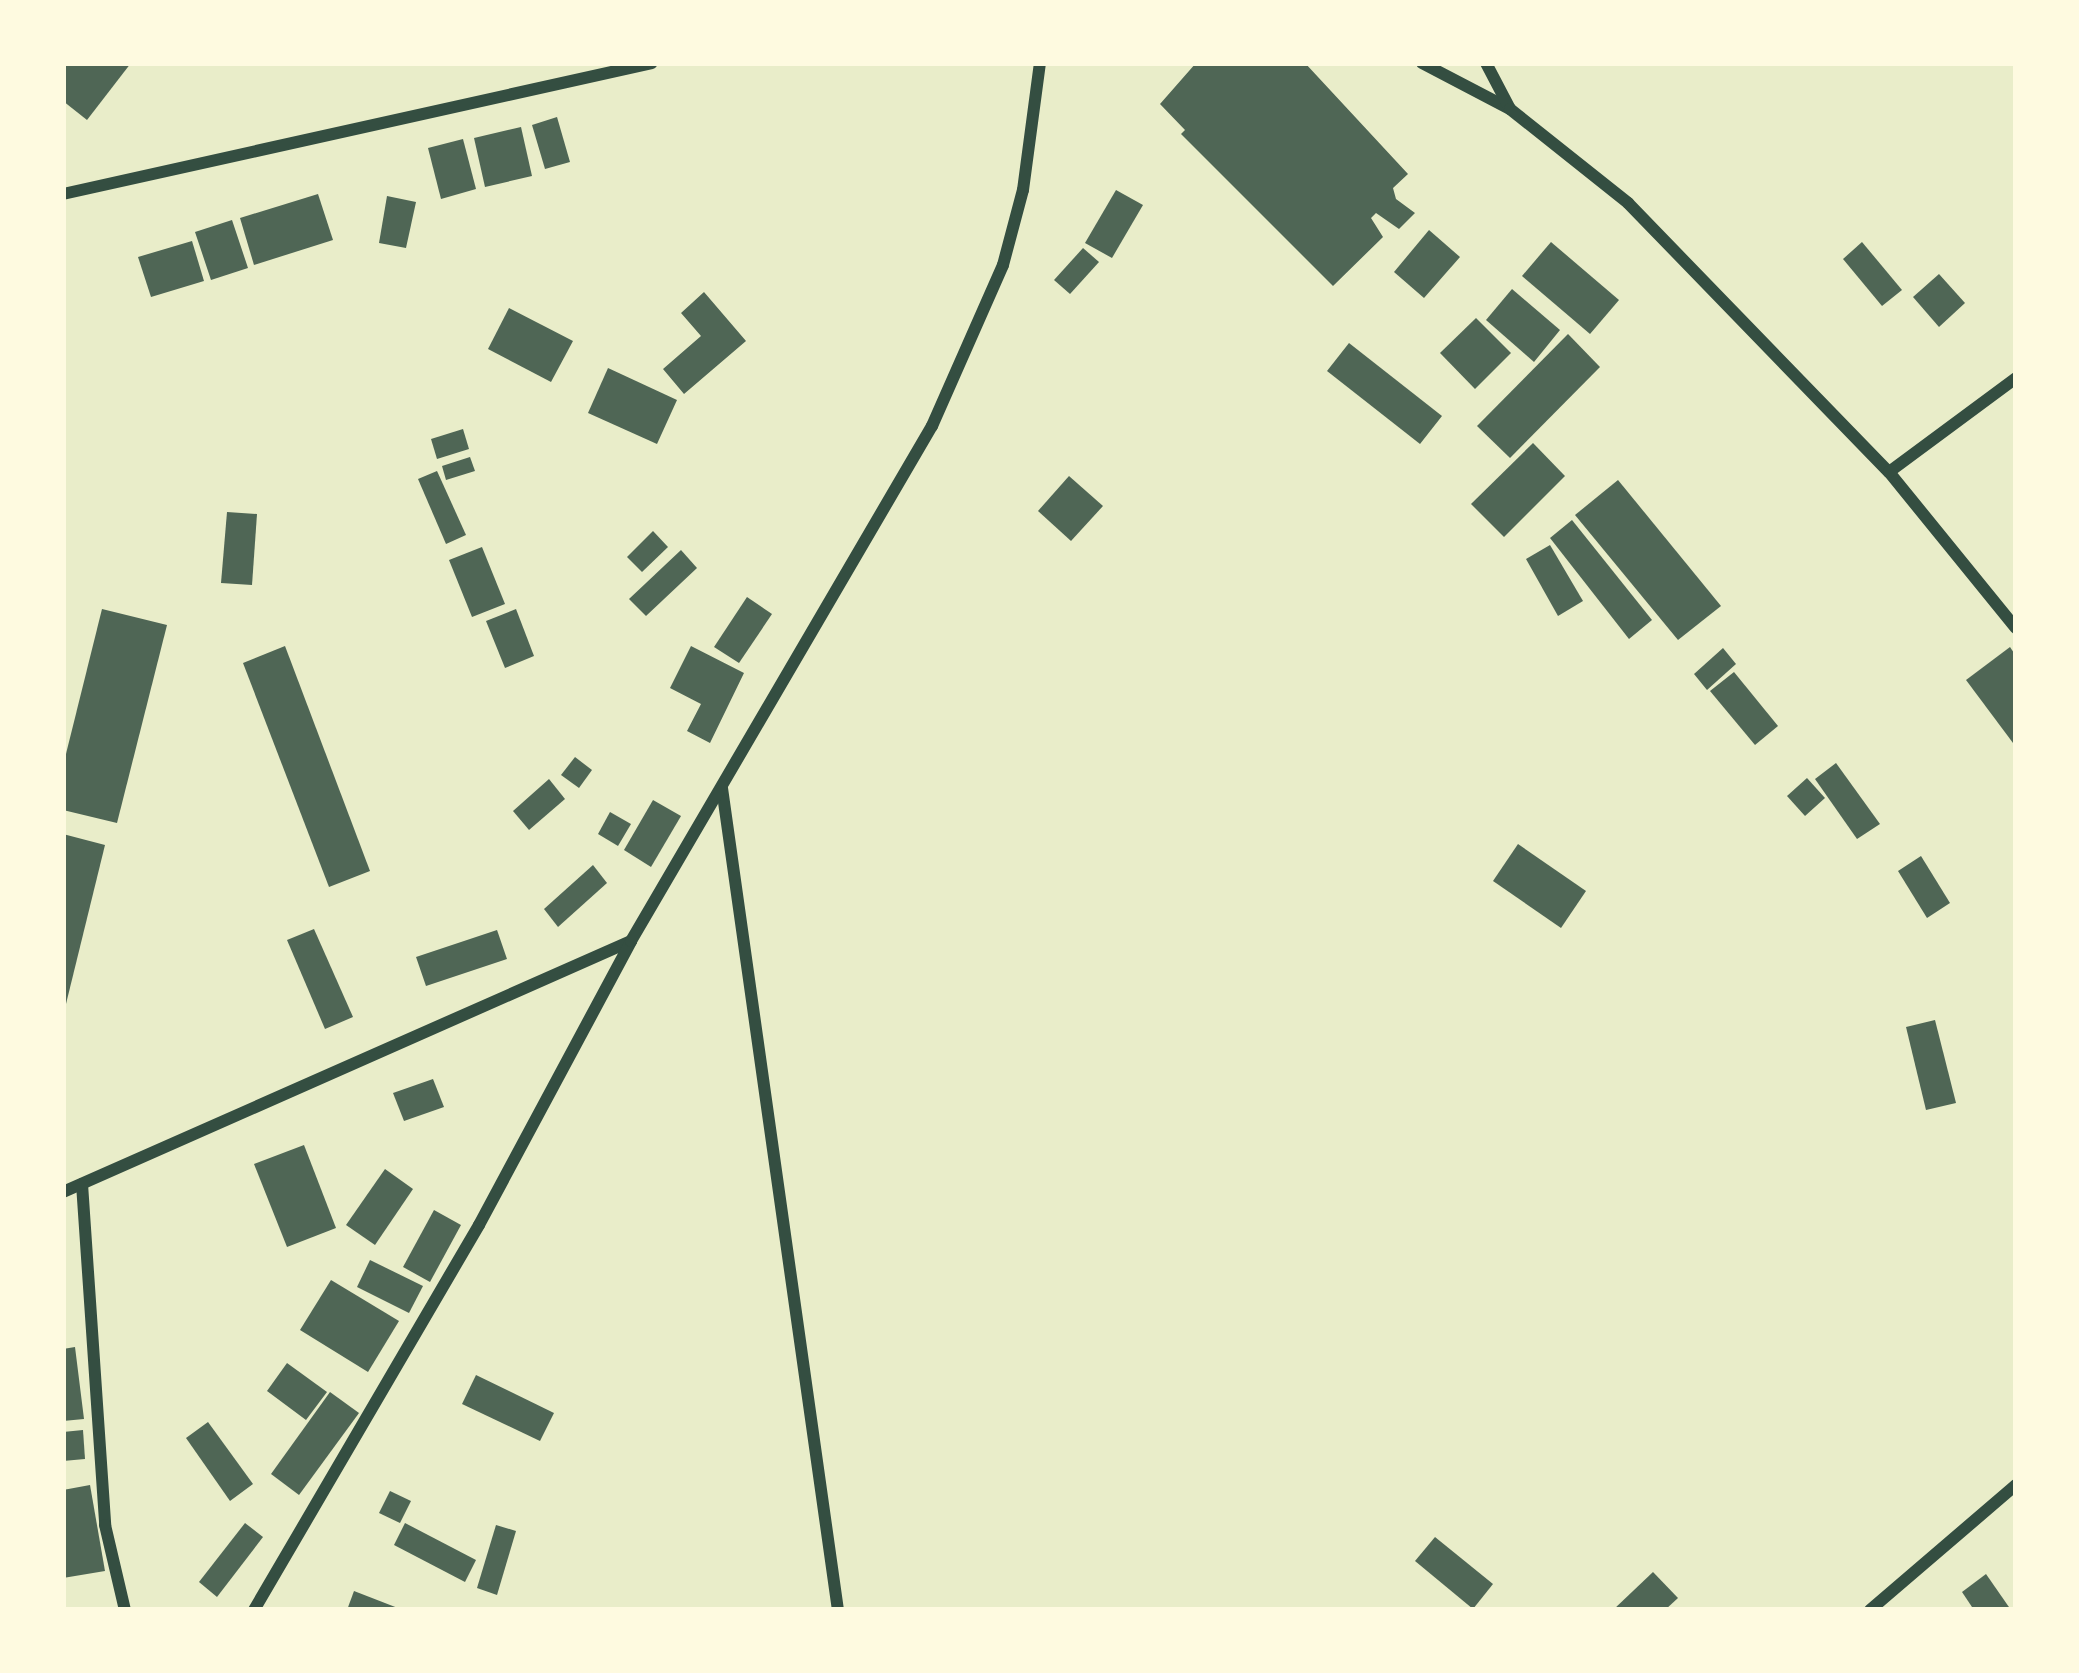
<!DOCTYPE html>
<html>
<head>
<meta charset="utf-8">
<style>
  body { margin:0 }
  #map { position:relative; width:2079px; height:1673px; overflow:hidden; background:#e9edc9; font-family:"Noto Serif",serif }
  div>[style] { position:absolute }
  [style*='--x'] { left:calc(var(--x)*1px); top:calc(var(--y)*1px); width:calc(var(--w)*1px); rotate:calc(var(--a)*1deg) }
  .building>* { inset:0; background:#4f6655 }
  .minor>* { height:12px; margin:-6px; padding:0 6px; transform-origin:6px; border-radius:6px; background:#344e41 }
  span { translate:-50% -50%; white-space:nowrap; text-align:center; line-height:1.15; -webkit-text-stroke:12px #fefae0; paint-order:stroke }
  .frame { position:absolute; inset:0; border:66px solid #fefae0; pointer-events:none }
</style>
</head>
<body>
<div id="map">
  <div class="building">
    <div style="clip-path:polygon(63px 63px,131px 63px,87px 120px,63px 101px)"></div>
    <div style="clip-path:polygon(1196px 63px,1305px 63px,1408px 174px,1393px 188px,1396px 199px,1415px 213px,1399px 229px,1376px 213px,1371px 218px,1383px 237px,1333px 286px,1181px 134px,1185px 130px,1160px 104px)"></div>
    <div style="clip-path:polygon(557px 117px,570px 162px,545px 169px,532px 125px)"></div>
    <div style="clip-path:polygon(521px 127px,532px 176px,485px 187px,474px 138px)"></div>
    <div style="clip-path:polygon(463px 139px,476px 189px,441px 199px,428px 148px)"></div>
    <div style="clip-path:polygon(1116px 190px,1143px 205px,1112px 258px,1085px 243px)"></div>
    <div style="clip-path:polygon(318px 194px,333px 240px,254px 265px,240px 218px)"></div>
    <div style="clip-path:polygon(387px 196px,416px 202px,406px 248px,379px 243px)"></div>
    <div style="clip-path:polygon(232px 220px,248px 268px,211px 280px,195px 232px)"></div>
    <div style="clip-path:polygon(1429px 230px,1460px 257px,1424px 298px,1394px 272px)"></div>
    <div style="clip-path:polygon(192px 241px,204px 281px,151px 297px,138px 257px)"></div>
    <div style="clip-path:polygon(1551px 242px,1619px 300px,1590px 334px,1522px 276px)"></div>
    <div style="clip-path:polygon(1862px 242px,1902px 290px,1882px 306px,1843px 259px)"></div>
    <div style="clip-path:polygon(1083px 248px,1099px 262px,1070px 294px,1054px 280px)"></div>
    <div style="clip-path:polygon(1939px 274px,1965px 303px,1939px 327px,1913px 297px)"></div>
    <div style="clip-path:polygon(1512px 289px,1560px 330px,1534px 362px,1486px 320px)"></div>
    <div style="clip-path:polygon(704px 292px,746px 341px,684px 394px,663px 369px,701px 336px,681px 313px)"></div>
    <div style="clip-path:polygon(509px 308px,573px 341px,551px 382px,488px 349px)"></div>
    <div style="clip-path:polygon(1476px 318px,1511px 353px,1475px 389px,1440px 353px)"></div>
    <div style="clip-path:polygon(1568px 334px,1600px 367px,1510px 458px,1477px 426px)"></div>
    <div style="clip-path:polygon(1349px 343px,1442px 416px,1420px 444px,1327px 371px)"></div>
    <div style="clip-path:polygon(608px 368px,677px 400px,657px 444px,588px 413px)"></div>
    <div style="clip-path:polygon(463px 429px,469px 449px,437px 459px,431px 439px)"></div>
    <div style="clip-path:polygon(1533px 443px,1565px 476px,1504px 537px,1471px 504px)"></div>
    <div style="clip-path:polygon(470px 457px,475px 471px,446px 480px,442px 466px)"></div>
    <div style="clip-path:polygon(437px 471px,466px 535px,446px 544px,418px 479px)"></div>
    <div style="clip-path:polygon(1069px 476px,1103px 506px,1071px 541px,1038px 511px)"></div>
    <div style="clip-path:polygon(1618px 480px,1721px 606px,1678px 640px,1575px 515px)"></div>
    <div style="clip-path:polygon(227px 512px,257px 514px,252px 585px,221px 583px)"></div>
    <div style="clip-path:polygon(1572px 520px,1652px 620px,1629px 639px,1550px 538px)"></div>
    <div style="clip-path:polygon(653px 531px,668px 547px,642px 572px,627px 557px)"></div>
    <div style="clip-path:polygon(1550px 545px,1583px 601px,1558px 616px,1526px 559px)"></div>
    <div style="clip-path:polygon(482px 547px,505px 604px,472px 617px,449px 560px)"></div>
    <div style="clip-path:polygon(681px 550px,697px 568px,646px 616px,629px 599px)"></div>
    <div style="clip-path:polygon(747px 597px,772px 614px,739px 663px,714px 647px)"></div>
    <div style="clip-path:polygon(102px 609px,167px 625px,117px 823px,63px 810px,63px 766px)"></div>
    <div style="clip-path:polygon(516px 609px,534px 656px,505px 668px,486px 621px)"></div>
    <div style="clip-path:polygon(285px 646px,370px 871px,329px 887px,243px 663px)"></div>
    <div style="clip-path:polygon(691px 646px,744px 673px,710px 743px,687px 731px,701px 704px,670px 688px)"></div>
    <div style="clip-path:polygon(2010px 647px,2016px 656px,2016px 747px,1966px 680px)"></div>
    <div style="clip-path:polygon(1723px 648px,1736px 664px,1707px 690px,1694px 674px)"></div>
    <div style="clip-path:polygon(1734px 672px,1778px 726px,1755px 745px,1710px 691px)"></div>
    <div style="clip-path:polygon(575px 757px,592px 770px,579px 788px,561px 775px)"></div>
    <div style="clip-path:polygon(1836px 763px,1880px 824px,1857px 839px,1815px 779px)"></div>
    <div style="clip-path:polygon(1807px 778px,1825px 798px,1805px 816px,1787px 796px)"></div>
    <div style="clip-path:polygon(549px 779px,565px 799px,529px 830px,513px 811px)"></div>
    <div style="clip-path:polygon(653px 800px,681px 816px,651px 867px,624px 850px)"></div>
    <div style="clip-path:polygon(610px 812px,631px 824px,618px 846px,598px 834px)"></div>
    <div style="clip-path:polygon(63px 834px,105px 845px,65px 1008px,63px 1008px)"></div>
    <div style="clip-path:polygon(1518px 844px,1586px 891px,1561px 928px,1493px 881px)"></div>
    <div style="clip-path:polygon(1921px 856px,1950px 903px,1927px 918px,1898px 871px)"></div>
    <div style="clip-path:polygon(593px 865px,607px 883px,558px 927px,544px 909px)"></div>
    <div style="clip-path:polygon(314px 929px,353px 1017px,325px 1029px,287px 940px)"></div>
    <div style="clip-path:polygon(497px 930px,507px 959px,426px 986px,416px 957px)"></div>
    <div style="clip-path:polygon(1935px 1020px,1956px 1103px,1926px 1110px,1906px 1027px)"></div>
    <div style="clip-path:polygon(433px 1079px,444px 1107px,404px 1121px,393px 1093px)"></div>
    <div style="clip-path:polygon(304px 1145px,336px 1228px,287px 1247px,254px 1164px)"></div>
    <div style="clip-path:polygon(385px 1169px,413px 1189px,375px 1245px,346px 1225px)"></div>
    <div style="clip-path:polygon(434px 1210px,461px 1225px,430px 1282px,403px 1267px)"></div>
    <div style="clip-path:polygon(370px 1260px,423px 1286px,409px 1313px,357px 1287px)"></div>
    <div style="clip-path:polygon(331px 1280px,399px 1321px,368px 1372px,300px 1330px)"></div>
    <div style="clip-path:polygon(75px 1347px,84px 1419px,63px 1421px,63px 1349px)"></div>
    <div style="clip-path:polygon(287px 1363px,327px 1392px,306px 1420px,267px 1391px)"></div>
    <div style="clip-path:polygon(476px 1375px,554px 1413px,540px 1441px,462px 1404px)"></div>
    <div style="clip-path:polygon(330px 1392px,359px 1413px,299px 1495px,271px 1474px)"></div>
    <div style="clip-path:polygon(208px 1422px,253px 1484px,230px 1501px,186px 1438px)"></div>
    <div style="clip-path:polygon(83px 1430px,85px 1459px,63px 1461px,63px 1432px)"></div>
    <div style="clip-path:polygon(90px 1485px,105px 1571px,63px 1578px,63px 1490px)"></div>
    <div style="clip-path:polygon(390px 1491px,411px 1501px,400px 1523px,379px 1513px)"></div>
    <div style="clip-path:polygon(245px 1523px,263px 1537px,217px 1597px,199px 1582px)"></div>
    <div style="clip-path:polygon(405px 1523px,476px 1560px,465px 1582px,394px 1545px)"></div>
    <div style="clip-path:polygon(496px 1525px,516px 1531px,497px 1595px,477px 1588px)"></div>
    <div style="clip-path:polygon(1435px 1537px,1493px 1584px,1473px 1609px,1415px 1561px)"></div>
    <div style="clip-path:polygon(1653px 1572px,1678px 1598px,1665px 1610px,1613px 1610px)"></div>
    <div style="clip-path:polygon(1986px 1574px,2011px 1610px,1974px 1610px,1962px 1592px)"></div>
    <div style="clip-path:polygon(354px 1591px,403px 1610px,347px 1610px)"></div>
  </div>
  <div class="minor">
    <div style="--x:1422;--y:63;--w:99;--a:27.6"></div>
    <div style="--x:1486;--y:63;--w:52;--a:62.4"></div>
    <div style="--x:1510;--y:109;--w:151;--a:38.5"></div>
    <div style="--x:1628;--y:203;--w:375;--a:45.9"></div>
    <div style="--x:1889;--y:472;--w:201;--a:50.9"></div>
    <div style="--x:63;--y:194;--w:603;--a:-12.54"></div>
    <div style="--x:1889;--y:472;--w:158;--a:-36.5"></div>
    <div style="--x:722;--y:788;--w:830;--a:81.97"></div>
    <div style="--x:82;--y:1184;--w:342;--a:86.1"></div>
    <div style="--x:105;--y:1525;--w:87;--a:76.8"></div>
    <div style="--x:63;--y:1192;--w:621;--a:-23.84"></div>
    <div style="--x:254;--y:1610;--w:446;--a:-59.7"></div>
    <div style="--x:479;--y:1225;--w:322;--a:-61.8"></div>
    <div style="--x:631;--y:941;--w:597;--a:-59.7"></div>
    <div style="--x:932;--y:426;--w:176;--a:-66.2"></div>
    <div style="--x:1003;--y:265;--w:78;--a:-75.1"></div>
    <div style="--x:1023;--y:190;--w:128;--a:-82.4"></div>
    <div style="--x:1870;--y:1610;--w:192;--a:-40.6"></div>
  </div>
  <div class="frame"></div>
</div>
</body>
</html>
